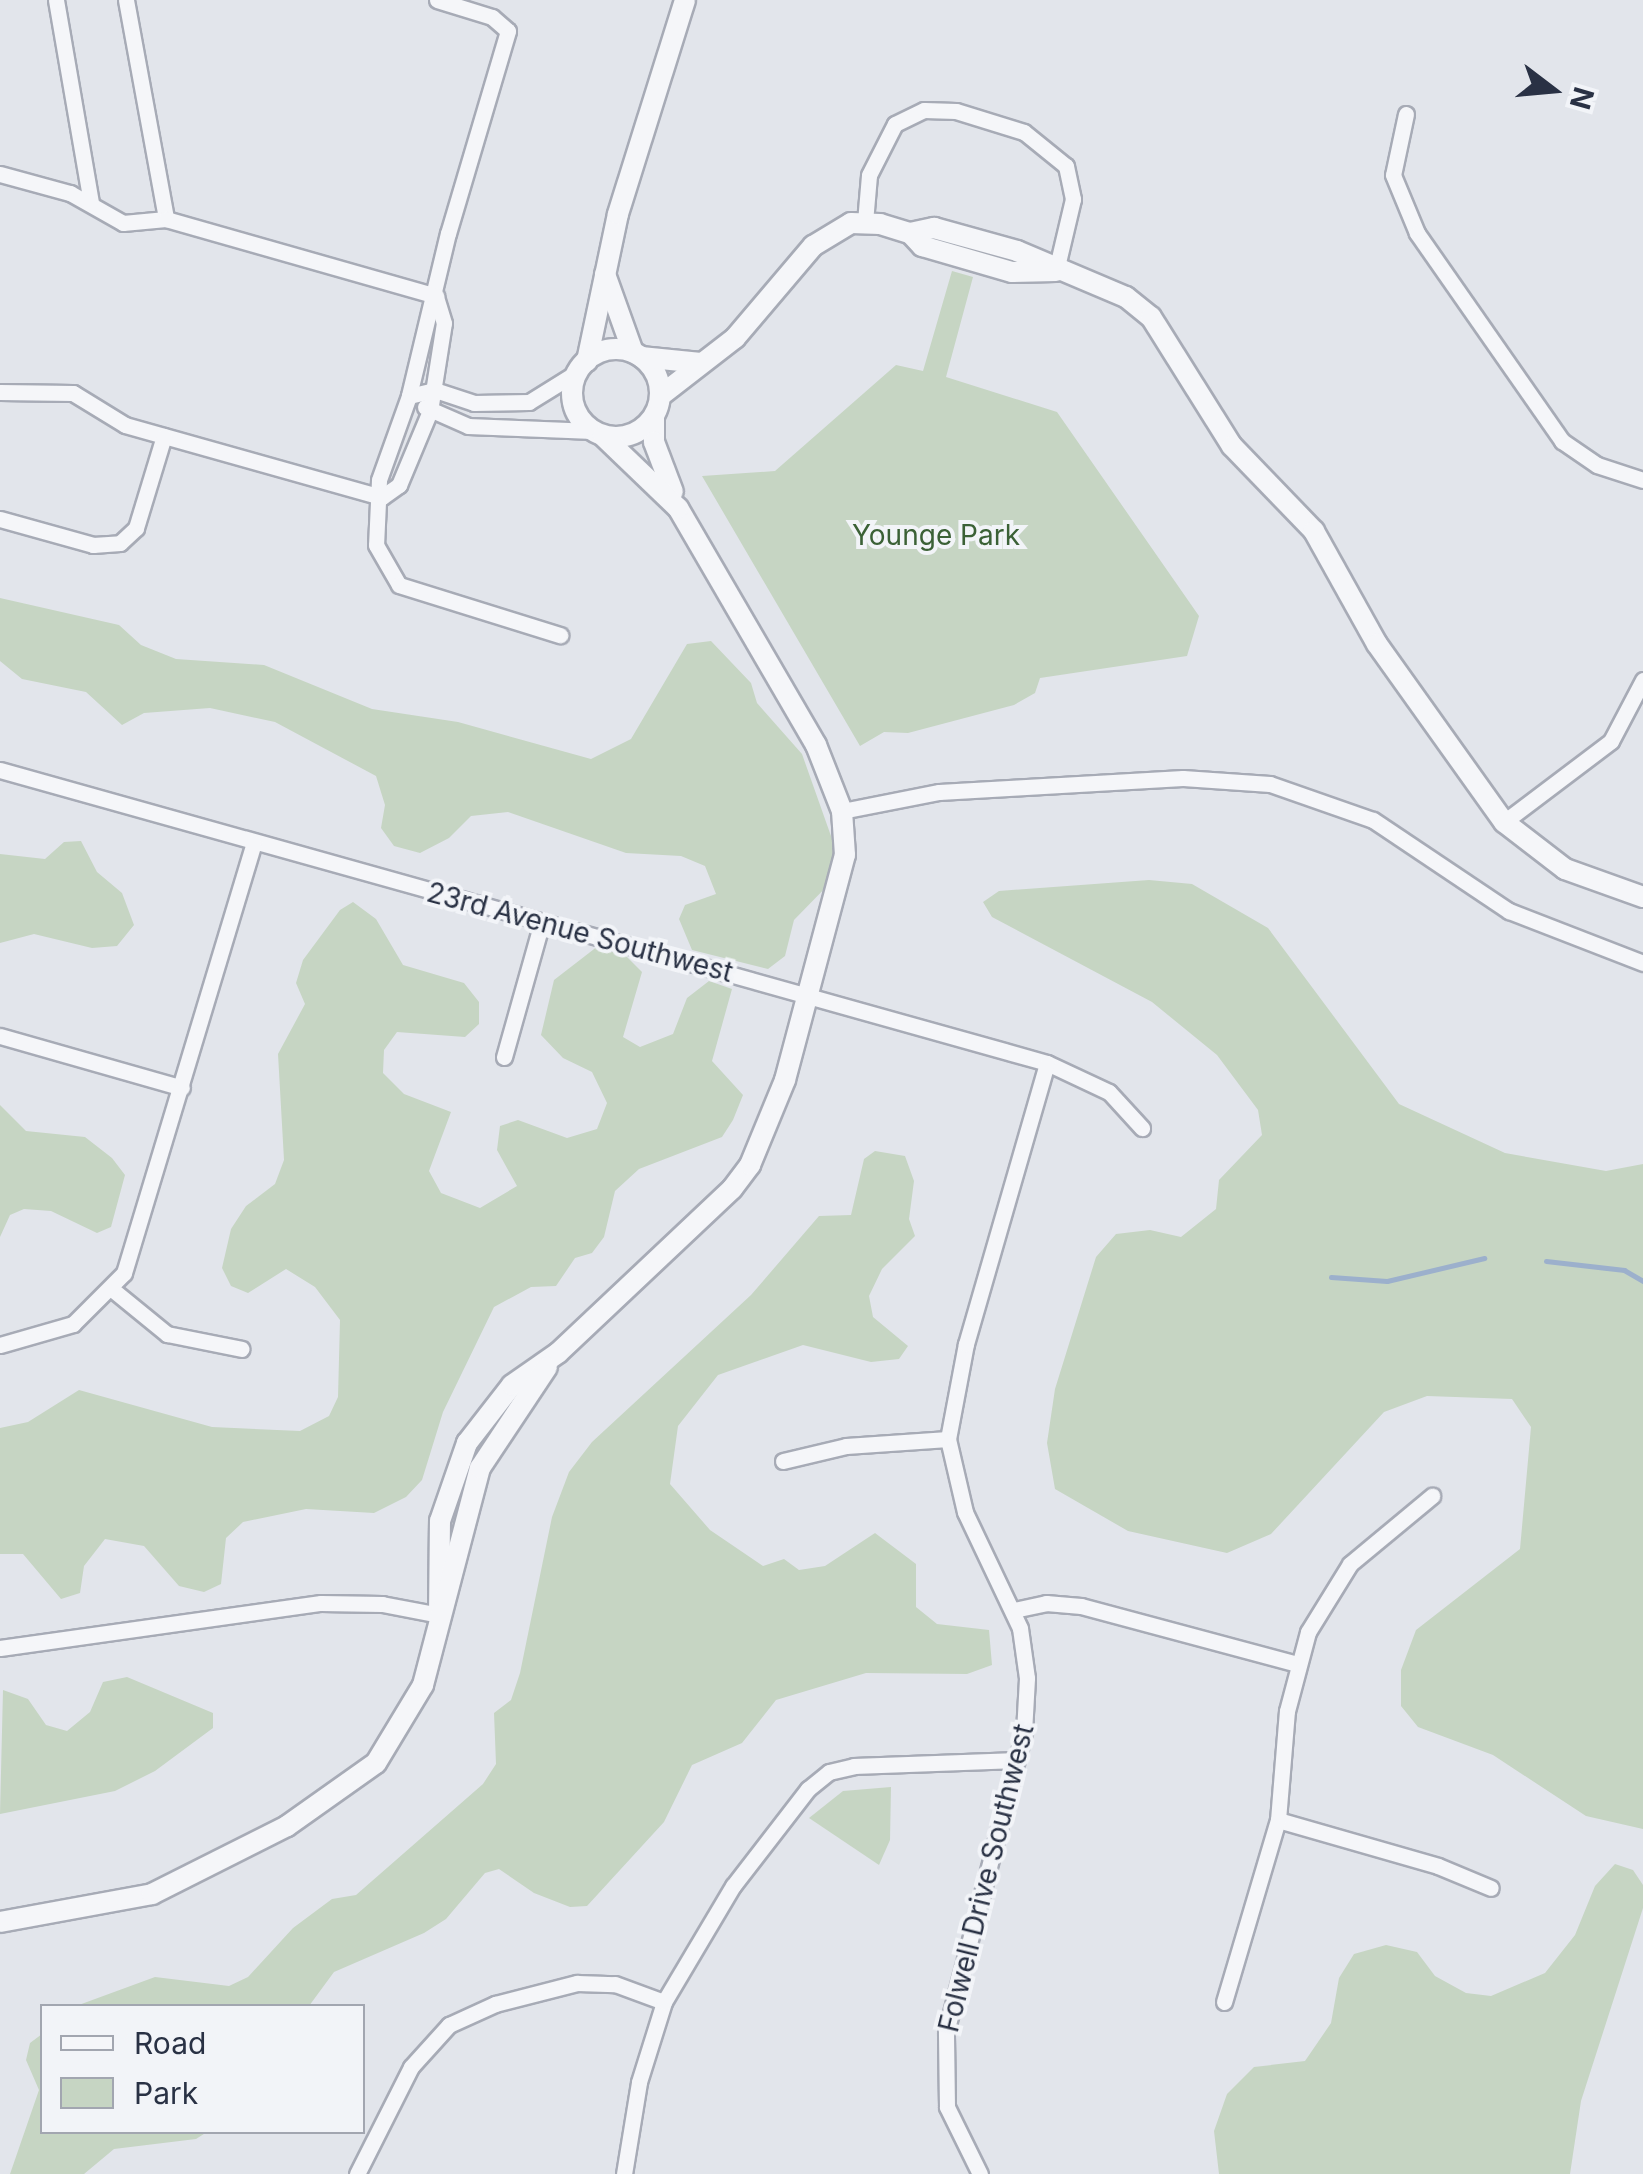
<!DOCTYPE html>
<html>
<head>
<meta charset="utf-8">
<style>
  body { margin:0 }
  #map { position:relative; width:1643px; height:2174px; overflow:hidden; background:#e2e5eb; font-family:Inter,sans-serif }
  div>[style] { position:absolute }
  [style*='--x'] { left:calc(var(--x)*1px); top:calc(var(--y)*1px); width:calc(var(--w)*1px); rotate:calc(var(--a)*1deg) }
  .green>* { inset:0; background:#c6d5c3 }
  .stream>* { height:5px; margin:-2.5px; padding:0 2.5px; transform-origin:2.5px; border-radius:2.5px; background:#9cb0cc }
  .roads { filter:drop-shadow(2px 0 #a7abb6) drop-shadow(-2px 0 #a7abb6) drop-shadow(0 2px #a7abb6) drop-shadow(0 -2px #a7abb6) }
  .minor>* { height:15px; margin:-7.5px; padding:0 7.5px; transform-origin:7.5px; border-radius:7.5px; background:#f5f6f9 }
  .tertiary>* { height:20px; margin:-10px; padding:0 10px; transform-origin:10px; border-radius:10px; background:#f5f6f9 }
  .tertiary>.ring { margin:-10px; padding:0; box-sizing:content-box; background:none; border:20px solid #f5f6f9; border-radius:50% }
  span { translate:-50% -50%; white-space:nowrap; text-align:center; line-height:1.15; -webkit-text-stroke:8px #f2f4f8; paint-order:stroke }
  .park-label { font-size:28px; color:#3b6136 }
  .street-label { font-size:28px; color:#293144 }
  .legend { position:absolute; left:40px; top:2004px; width:325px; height:130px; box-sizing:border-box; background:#f2f4f8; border:2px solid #a2a6b0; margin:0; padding:12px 18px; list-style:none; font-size:30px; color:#293144 }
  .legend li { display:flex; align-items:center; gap:20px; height:50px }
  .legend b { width:50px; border:2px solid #a2a6b0 }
  .north { position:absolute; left:1503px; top:40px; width:100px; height:100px; -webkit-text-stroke:8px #f2f4f8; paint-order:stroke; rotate:106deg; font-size:28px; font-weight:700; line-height:40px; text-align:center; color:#293144 }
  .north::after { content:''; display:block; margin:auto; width:35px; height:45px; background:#293144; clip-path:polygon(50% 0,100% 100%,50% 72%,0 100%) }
</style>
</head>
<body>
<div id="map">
  <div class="green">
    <div style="clip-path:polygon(952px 271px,973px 277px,946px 377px,1057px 412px,1199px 616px,1187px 656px,1040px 678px,1035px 693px,1014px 705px,908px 733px,884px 732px,860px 746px,702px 476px,775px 471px,896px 365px,923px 371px)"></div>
    <div style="clip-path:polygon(0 598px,119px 625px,141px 645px,176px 659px,264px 665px,372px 709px,458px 722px,591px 759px,631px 739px,687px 644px,711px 641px,751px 683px,757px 703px,802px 754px,837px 853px,833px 880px,794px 920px,785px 956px,768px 969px,692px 950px,679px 919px,685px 905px,716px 894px,705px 866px,681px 856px,626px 853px,508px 812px,471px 816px,449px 838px,420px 853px,394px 846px,381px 828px,385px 805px,376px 776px,275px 722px,210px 708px,144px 713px,122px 725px,86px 692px,22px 679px,0 661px)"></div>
    <div style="clip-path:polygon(81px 841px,97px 872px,122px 893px,134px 925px,117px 946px,92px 948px,34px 934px,0 943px,0 854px,45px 859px,64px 842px)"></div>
    <div style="clip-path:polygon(1149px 880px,1192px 884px,1268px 928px,1399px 1104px,1505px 1153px,1606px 1171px,1643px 1164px,1643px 1829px,1586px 1816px,1493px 1755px,1418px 1727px,1401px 1706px,1401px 1670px,1416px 1630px,1520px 1549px,1531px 1427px,1512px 1399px,1427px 1396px,1384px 1412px,1271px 1534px,1227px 1553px,1128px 1531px,1055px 1489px,1047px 1443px,1055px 1389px,1096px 1257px,1116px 1234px,1150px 1230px,1181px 1237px,1216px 1209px,1219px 1180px,1262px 1135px,1258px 1110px,1217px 1055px,1152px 1002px,992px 917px,983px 902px,999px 891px)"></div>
    <div style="clip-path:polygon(353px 902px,376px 919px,403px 965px,464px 983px,479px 1002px,479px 1024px,465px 1037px,397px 1032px,384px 1050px,383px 1073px,404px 1094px,451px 1112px,429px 1171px,441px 1193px,480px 1208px,517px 1186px,497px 1150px,500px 1126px,518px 1120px,567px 1138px,597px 1129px,607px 1103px,592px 1072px,563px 1058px,541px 1035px,554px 980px,598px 946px,625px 955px,642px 972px,623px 1037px,640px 1047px,673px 1034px,687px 998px,709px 981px,732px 989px,712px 1061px,743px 1095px,733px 1120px,722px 1137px,639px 1169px,615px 1191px,604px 1237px,592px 1253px,575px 1258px,556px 1286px,531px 1287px,494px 1307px,443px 1412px,422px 1480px,406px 1497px,374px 1513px,306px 1509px,243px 1522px,226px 1538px,221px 1584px,204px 1592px,179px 1586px,144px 1546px,105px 1539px,84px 1566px,80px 1593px,61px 1599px,23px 1554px,0 1554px,0 1428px,28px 1422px,79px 1390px,212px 1427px,300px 1431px,329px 1416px,338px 1397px,340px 1320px,315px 1287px,286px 1269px,248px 1293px,231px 1286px,222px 1268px,231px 1229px,246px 1206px,275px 1184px,284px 1160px,278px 1054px,305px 1004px,296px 983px,303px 960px,340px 910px)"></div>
    <div style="clip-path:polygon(0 1105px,26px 1131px,85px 1137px,112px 1158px,125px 1175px,111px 1227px,97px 1233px,51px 1211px,24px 1209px,10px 1215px,0 1237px)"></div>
    <div style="clip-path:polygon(875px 1151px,905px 1156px,914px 1181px,909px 1219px,915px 1236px,882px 1269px,869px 1296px,873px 1317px,908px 1346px,899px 1359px,871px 1362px,803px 1345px,718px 1375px,678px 1426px,670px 1484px,710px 1530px,763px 1566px,784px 1559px,799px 1570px,825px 1566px,875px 1533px,916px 1564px,916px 1607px,937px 1624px,989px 1630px,992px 1665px,967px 1674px,866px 1673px,776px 1700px,742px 1743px,692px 1765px,664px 1822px,587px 1906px,570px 1907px,534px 1893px,499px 1869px,485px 1873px,446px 1919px,424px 1933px,334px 1972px,309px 2006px,76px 2006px,155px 1977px,229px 1986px,248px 1977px,293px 1928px,332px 1899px,356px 1895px,483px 1784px,496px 1764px,494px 1713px,511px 1700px,520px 1673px,552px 1517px,569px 1472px,592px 1442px,751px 1295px,819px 1216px,851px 1215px,864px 1159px)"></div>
    <div style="clip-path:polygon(127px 1677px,213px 1713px,213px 1728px,155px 1771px,115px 1791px,0 1814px,3px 1690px,28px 1699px,46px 1725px,67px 1731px,90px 1712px,103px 1682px)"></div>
    <div style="clip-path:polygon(891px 1787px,890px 1840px,879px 1865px,809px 1818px,843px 1791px)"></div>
    <div style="clip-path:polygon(1615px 1864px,1633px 1870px,1643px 1885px,1643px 1908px,1581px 2101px,1570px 2174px,1219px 2174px,1214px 2131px,1227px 2094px,1254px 2067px,1305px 2061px,1331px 2023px,1339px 1978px,1354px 1954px,1386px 1945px,1417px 1952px,1435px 1976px,1466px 1993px,1491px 1996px,1545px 1973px,1575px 1935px,1595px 1886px)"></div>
    <div style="clip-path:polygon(42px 2034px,42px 2132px,207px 2132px,196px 2139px,114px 2149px,84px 2174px,10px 2174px,39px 2090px,26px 2060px,30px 2043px)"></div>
  </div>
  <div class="stream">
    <div style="--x:1546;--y:1261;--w:79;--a:6.6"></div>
    <div style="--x:1624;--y:1270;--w:22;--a:30"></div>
    <div style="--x:1331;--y:1277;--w:56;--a:4.1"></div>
    <div style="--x:1387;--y:1281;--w:100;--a:-13.3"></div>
  </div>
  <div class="roads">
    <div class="minor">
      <div style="--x:56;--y:0;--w:206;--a:80.2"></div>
      <div style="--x:126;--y:0;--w:223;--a:79.6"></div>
      <div style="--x:437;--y:0;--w:58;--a:17.2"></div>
      <div style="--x:492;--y:17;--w:21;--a:41"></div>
      <div style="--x:508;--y:31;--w:211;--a:106.5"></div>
      <div style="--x:448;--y:233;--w:168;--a:103.5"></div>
      <div style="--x:409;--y:396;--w:89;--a:109.7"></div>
      <div style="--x:379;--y:480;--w:65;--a:92.6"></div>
      <div style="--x:376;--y:545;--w:46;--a:60.1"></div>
      <div style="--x:399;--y:585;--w:169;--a:17.3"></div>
      <div style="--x:1406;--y:114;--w:62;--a:102"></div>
      <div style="--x:1393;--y:175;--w:63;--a:67.5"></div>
      <div style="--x:1417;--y:233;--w:254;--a:55.1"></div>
      <div style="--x:1562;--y:441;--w:42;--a:34.4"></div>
      <div style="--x:1597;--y:465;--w:48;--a:18.1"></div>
      <div style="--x:0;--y:174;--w:73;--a:15.2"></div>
      <div style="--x:70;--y:193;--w:61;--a:29.5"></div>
      <div style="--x:123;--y:223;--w:43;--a:-5.3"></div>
      <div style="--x:166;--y:219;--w:281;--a:15.9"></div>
      <div style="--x:865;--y:222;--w:47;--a:-85.1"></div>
      <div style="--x:869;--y:175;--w:57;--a:-63"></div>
      <div style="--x:895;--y:124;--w:32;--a:-26"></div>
      <div style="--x:924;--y:110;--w:32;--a:2"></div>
      <div style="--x:956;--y:111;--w:71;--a:17.2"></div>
      <div style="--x:1024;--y:132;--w:54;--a:39"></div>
      <div style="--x:1066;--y:166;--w:34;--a:78"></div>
      <div style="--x:1073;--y:199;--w:74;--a:103.3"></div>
      <div style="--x:0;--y:392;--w:73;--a:0.8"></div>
      <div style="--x:73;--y:393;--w:61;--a:31.6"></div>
      <div style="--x:125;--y:425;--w:267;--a:15.7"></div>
      <div style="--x:409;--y:396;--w:27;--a:-13"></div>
      <div style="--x:435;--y:390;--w:41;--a:18.4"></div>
      <div style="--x:474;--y:403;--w:55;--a:-1"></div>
      <div style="--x:529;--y:402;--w:59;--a:-31.8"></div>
      <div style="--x:425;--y:407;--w:47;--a:23.8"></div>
      <div style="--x:468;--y:426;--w:125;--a:2.3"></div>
      <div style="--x:382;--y:497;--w:21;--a:-35"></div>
      <div style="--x:399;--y:485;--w:80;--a:-67.3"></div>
      <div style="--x:430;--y:411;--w:89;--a:-81"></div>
      <div style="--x:444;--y:323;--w:28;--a:-107"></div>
      <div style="--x:0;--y:519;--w:97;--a:15.6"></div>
      <div style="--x:93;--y:545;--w:27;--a:-4"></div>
      <div style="--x:120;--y:543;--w:22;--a:-43"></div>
      <div style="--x:136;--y:528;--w:96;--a:-73.1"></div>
      <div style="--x:0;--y:770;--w:1087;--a:15.63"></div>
      <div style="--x:1047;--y:1063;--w:68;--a:25.1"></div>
      <div style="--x:1109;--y:1092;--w:49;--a:47.5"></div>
      <div style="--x:842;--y:811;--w:99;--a:-11.1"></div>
      <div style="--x:939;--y:792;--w:244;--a:-3.3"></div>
      <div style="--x:1183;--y:778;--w:87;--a:3.9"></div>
      <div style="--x:1270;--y:784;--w:109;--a:19.3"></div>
      <div style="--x:1373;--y:820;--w:164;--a:33.8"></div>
      <div style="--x:1509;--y:911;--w:144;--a:21.2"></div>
      <div style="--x:1504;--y:822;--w:134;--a:-37.1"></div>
      <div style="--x:1611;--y:741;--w:69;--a:-62.3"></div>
      <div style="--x:0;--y:1036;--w:189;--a:15.9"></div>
      <div style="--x:504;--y:1057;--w:140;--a:-74.3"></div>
      <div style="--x:113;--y:1290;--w:70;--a:39.2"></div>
      <div style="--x:167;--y:1334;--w:76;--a:11.3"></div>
      <div style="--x:0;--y:1345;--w:76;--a:-16"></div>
      <div style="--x:73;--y:1324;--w:72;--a:-45"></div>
      <div style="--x:124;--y:1273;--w:449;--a:-73.2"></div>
      <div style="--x:783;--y:1461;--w:65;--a:-13.4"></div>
      <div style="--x:846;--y:1446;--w:102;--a:-3.9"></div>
      <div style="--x:1014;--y:1610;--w:33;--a:-12"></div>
      <div style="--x:1046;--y:1603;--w:35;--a:5"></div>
      <div style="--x:1081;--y:1606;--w:224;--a:15"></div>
      <div style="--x:0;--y:1648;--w:324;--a:-8"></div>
      <div style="--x:321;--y:1603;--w:61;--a:0.9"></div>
      <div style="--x:382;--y:1604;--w:58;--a:10.9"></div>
      <div style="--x:1278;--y:1820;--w:166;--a:16"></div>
      <div style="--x:1438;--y:1866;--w:57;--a:22.5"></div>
      <div style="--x:1224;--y:2002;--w:190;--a:-73.5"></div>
      <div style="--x:1278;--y:1820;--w:109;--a:-85.3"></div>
      <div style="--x:1287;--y:1711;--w:82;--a:-75.1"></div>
      <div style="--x:1308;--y:1632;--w:80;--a:-58.3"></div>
      <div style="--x:1350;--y:1564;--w:107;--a:-39.7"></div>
      <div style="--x:357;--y:2174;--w:120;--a:-63.2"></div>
      <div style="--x:411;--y:2067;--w:57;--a:-47.9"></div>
      <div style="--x:449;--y:2025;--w:51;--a:-24.5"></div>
      <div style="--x:495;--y:2004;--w:85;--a:-14.4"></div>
      <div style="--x:577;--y:1983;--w:38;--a:2"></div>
      <div style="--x:615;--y:1984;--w:52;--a:20.2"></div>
      <div style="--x:624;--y:2174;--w:93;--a:-80.7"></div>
      <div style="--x:639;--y:2082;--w:84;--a:-72.6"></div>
      <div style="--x:664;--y:2002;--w:135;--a:-59.3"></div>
      <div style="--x:733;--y:1886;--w:123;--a:-52.3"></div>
      <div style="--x:808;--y:1789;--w:27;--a:-39"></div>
      <div style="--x:829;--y:1772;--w:26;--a:-13"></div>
      <div style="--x:854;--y:1766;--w:163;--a:-2.1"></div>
      <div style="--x:980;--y:2174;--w:75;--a:-116.2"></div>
      <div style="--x:947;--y:2107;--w:75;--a:-90.8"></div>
      <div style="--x:946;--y:2032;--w:310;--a:-75.4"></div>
      <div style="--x:1024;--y:1732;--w:54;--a:-86.8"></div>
      <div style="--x:1027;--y:1678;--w:50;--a:-98"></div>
      <div style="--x:1020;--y:1628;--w:128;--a:-115.4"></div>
      <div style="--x:965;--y:1512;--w:75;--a:-103.1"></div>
      <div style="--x:948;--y:1439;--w:97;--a:-79.3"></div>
      <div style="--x:966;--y:1344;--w:292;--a:-73.9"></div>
    </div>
    <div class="tertiary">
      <div style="--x:910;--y:233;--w:25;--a:-12"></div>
      <div style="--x:934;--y:228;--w:86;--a:15.5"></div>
      <div style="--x:1017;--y:251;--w:118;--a:22.9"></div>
      <div style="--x:1126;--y:297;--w:32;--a:39"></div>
      <div style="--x:1151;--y:317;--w:152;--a:57.9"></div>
      <div style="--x:1232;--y:446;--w:118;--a:46"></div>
      <div style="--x:1314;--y:531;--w:129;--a:60.9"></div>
      <div style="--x:1377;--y:644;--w:219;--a:54.5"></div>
      <div style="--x:1504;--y:822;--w:77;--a:37.6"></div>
      <div style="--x:1565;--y:869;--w:83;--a:19.7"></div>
      <div style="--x:605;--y:274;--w:83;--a:70.3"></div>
      <div class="ring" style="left:572px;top:349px;width:68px;height:68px"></div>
      <div style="--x:641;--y:357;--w:60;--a:5.7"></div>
      <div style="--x:587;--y:361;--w:150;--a:-78.1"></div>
      <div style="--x:618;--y:214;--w:224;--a:-72.6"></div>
      <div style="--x:660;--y:396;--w:95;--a:-37.7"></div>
      <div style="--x:735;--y:338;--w:121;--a:-49.7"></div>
      <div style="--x:813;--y:246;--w:44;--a:-31.2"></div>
      <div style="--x:851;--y:223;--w:29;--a:2"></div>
      <div style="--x:880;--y:224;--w:31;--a:17"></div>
      <div style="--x:910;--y:233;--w:18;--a:47"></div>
      <div style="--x:922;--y:246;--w:94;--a:16.1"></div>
      <div style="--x:1012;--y:272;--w:44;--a:-1.3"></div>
      <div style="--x:654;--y:417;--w:25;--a:90"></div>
      <div style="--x:654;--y:442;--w:53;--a:69.2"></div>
      <div style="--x:439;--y:1615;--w:94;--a:-89.4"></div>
      <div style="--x:440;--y:1521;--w:83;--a:-70.9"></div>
      <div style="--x:467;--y:1443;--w:73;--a:-52.2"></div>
      <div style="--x:512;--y:1385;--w:56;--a:-34.8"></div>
      <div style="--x:558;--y:1353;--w:239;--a:-43.3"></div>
      <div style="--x:732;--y:1189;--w:30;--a:-53"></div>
      <div style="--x:750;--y:1165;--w:92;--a:-67.6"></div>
      <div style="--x:785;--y:1080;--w:233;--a:-75.1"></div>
      <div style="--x:845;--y:855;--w:44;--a:-93.9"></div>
      <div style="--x:842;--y:811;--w:71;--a:-111.5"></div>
      <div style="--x:816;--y:745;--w:274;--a:-120.2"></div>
      <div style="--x:678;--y:508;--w:104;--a:-136.2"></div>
      <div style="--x:0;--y:1922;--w:155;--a:-10.4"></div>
      <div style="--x:152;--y:1894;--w:151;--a:-26.7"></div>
      <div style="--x:287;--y:1826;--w:109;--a:-35.3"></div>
      <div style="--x:376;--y:1763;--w:91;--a:-58.9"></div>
      <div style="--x:423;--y:1685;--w:224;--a:-75.3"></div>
      <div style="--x:480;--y:1468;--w:121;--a:-56.4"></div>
    </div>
  </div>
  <div class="park-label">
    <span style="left:936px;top:535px">Younge Park</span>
  </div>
  <div class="street-label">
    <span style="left:580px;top:932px;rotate:15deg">23rd Avenue Southwest</span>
    <span style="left:986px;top:1878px;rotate:-76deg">Folwell Drive Southwest</span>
  </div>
  <ul class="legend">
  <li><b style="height:12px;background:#f5f6f9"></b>Road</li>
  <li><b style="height:28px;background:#c6d5c3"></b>Park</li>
  </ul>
  <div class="north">N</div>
</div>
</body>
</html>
